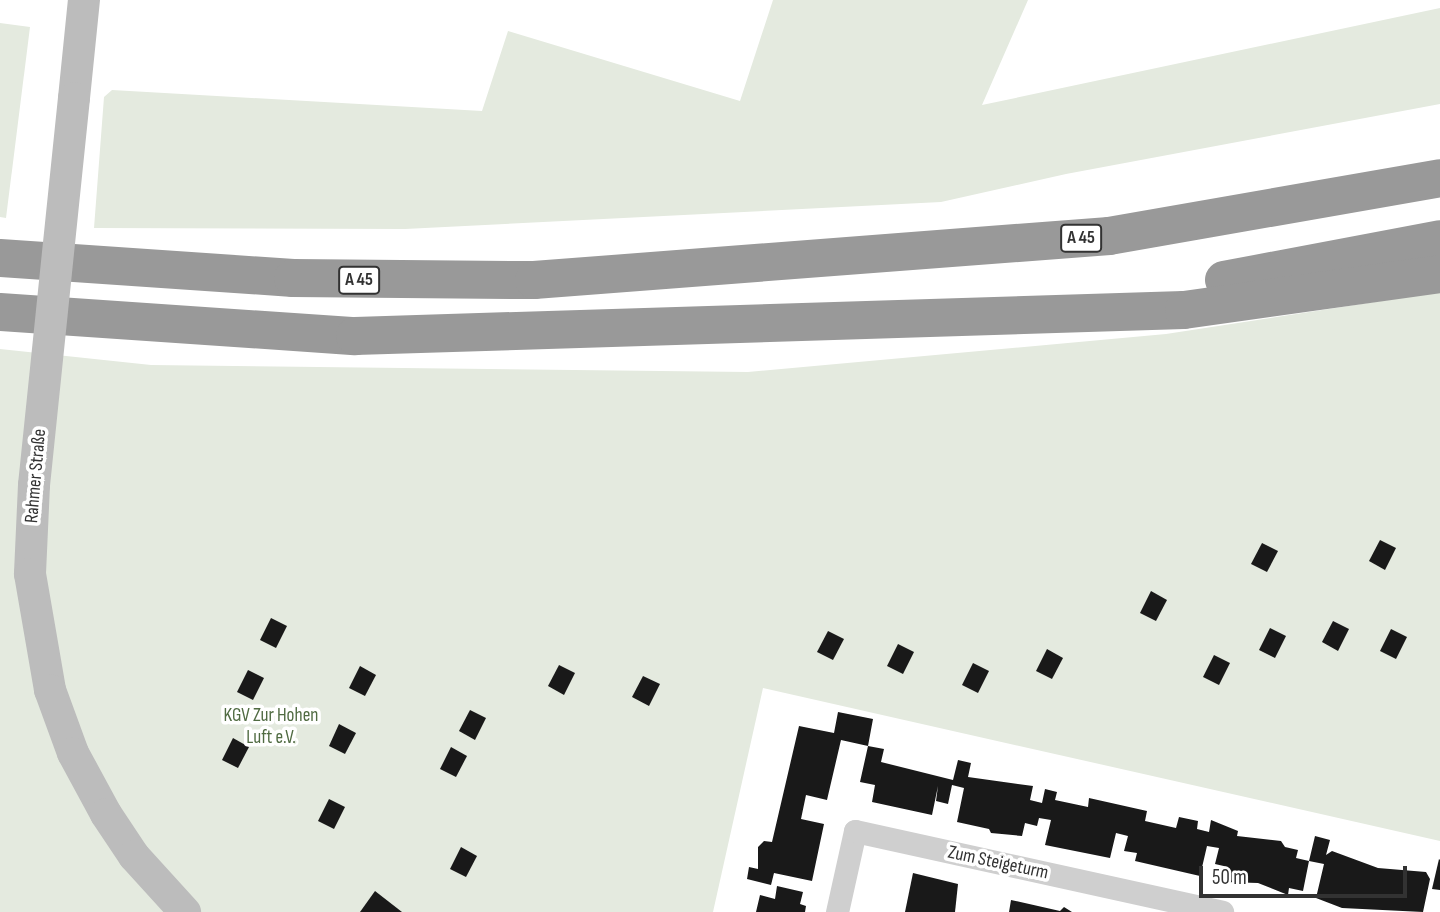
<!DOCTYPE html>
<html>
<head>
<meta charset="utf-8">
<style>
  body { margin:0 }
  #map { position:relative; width:1440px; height:912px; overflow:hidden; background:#fff; font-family:"Sofia Sans Condensed",sans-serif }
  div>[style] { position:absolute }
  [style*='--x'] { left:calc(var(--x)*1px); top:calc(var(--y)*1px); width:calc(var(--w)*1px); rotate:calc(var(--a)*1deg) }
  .green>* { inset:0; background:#e4eadf }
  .building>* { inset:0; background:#191919 }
  .street>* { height:23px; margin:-11.5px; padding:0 11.5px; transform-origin:11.5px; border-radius:11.5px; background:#cfcfcf }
  .secondary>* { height:32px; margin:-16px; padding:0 16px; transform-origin:16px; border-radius:16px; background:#bcbcbc }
  .highway>* { height:38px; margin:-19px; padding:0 19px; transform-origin:19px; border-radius:19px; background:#999 }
  .secondary-bridge>* { height:32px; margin:-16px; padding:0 16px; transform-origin:16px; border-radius:16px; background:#bcbcbc }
  span { translate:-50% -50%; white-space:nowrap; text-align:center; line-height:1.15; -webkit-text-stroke:7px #fff; paint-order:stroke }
  .shield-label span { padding:2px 5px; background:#fff; border:2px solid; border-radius:5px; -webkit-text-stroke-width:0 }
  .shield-label { font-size:18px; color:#323232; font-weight:700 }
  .street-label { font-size:19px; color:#323232 }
  .park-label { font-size:19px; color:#506b42 }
  .scale { position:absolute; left:1199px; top:866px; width:208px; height:32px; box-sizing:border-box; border:4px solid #323232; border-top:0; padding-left:9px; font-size:21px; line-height:24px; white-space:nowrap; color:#323232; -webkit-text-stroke:5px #fff; paint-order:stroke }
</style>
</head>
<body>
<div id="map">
  <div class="green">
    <div style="clip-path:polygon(773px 0,1028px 0,982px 105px,1440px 8px,1440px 104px,1066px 174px,941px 202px,405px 229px,94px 228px,104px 97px,112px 90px,482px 111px,508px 31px,740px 101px)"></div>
    <div style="clip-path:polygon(0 23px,30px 27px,6px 218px,0 217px)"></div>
    <div style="clip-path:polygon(1440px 292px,1440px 841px,763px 688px,713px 912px,0 912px,0 349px,151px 365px,748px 372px,1166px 334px)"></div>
  </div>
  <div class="building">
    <div style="clip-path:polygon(1380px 540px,1396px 548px,1385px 570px,1369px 561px)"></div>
    <div style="clip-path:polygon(1262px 543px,1278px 551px,1267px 572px,1251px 564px)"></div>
    <div style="clip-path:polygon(1151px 591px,1167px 600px,1156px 621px,1140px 613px)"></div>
    <div style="clip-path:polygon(271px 618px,287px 626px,276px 648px,260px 640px)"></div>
    <div style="clip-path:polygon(1333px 621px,1349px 629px,1338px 651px,1322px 642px)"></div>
    <div style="clip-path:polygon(1270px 628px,1286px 636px,1275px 658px,1259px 650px)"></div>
    <div style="clip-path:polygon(1391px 629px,1407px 637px,1396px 659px,1380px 651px)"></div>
    <div style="clip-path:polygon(828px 631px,844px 639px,833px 660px,817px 652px)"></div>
    <div style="clip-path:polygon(898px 644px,914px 652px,903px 674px,887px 666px)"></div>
    <div style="clip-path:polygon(1047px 649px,1063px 658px,1052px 679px,1036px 671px)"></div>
    <div style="clip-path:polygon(1214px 655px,1230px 663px,1219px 685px,1203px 677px)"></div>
    <div style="clip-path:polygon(973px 663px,989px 671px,978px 693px,962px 685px)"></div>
    <div style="clip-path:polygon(559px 665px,575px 673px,564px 695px,548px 686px)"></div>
    <div style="clip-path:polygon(360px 666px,376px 675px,365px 696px,349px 688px)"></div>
    <div style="clip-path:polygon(248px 670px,264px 678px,253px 700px,237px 692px)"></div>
    <div style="clip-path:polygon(643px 676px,660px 684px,649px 706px,632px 697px)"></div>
    <div style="clip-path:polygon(470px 710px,486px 718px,475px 740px,459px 731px)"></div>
    <div style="clip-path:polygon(838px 712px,873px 719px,868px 746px,841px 740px,827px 800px,806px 795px,801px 819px,824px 824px,812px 881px,774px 873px,771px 885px,747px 879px,749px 867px,758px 869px,758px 847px,764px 841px,772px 842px,799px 726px,834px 733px)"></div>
    <div style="clip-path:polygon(339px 724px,356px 733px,345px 754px,329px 746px)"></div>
    <div style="clip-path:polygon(233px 738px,249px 747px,238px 768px,222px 760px)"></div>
    <div style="clip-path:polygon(868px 746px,884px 749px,881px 762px,953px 780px,958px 760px,971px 763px,968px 777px,1033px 786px,1030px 800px,1042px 803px,1045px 789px,1057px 792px,1055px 800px,1088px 807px,1089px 798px,1147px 811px,1145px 821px,1176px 828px,1179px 817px,1198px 821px,1197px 829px,1209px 832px,1211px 820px,1238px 831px,1237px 836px,1281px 841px,1285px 847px,1298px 850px,1296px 858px,1309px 861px,1303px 891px,1289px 888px,1288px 895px,1258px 883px,1225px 882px,1228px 867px,1215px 864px,1219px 848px,1207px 846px,1200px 876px,1135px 861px,1137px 853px,1124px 851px,1128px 836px,1116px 833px,1110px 858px,1045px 845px,1051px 820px,1039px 818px,1037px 826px,1025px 823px,1022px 836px,991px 833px,989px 829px,957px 822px,964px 788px,952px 785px,948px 804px,936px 801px,938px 786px,932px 815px,872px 802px,875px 785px,860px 782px)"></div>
    <div style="clip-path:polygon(451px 747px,467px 756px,456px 777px,440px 769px)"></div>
    <div style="clip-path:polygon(329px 799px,345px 807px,334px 829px,318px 821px)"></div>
    <div style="clip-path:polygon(1315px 836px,1330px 840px,1326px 855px,1332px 851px,1378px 868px,1426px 872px,1430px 879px,1423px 912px,1342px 908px,1316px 898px,1324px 864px,1309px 861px)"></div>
    <div style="clip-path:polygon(461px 847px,477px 856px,466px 877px,450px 869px)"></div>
    <div style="clip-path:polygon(1439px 859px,1440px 860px,1440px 890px,1432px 889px)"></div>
    <div style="clip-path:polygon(913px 873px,958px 884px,955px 912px,905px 912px)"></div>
    <div style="clip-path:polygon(777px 886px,803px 892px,800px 904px,806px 906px,805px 912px,756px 912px,760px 895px,775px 899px)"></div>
    <div style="clip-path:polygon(375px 891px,402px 912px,360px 912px)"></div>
    <div style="clip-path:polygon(1011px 900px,1060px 911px,1064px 907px,1072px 912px,1009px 912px)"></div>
  </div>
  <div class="street">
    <div style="--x:837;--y:912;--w:83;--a:-77.5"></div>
    <div style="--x:855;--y:831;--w:376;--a:12.4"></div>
  </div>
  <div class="secondary">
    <div style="--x:74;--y:98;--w:99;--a:-84.2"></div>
    <div style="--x:34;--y:485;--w:89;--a:92.6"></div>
    <div style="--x:30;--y:574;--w:118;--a:80.2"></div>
    <div style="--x:50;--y:690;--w:67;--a:69.9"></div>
    <div style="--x:73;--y:753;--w:69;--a:61.6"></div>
    <div style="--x:106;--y:814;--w:50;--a:56.3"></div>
    <div style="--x:134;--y:856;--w:76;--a:47.7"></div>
  </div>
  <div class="highway">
    <div style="--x:0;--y:258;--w:294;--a:3.9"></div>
    <div style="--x:293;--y:278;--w:241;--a:0.5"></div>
    <div style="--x:534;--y:280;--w:577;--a:-4.38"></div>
    <div style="--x:1109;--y:236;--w:336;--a:-9.9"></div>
    <div style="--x:1224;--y:280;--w:220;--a:-10.7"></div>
    <div style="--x:0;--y:312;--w:356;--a:3.9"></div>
    <div style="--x:355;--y:336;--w:829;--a:-1.8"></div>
    <div style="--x:1184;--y:310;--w:259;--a:-8"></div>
  </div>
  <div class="secondary-bridge">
    <div style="--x:34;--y:485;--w:389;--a:-84.1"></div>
  </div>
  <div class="shield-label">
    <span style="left:1081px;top:238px">A 45</span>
    <span style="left:359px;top:280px">A 45</span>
  </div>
  <div class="street-label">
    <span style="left:36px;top:476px;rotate:-85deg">Rahmer Straße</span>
    <span style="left:998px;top:863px;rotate:12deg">Zum Steigeturm</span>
  </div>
  <div class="park-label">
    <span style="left:271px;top:727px">KGV Zur Hohen<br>Luft e.V.</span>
  </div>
  <div class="scale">50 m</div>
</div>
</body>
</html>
